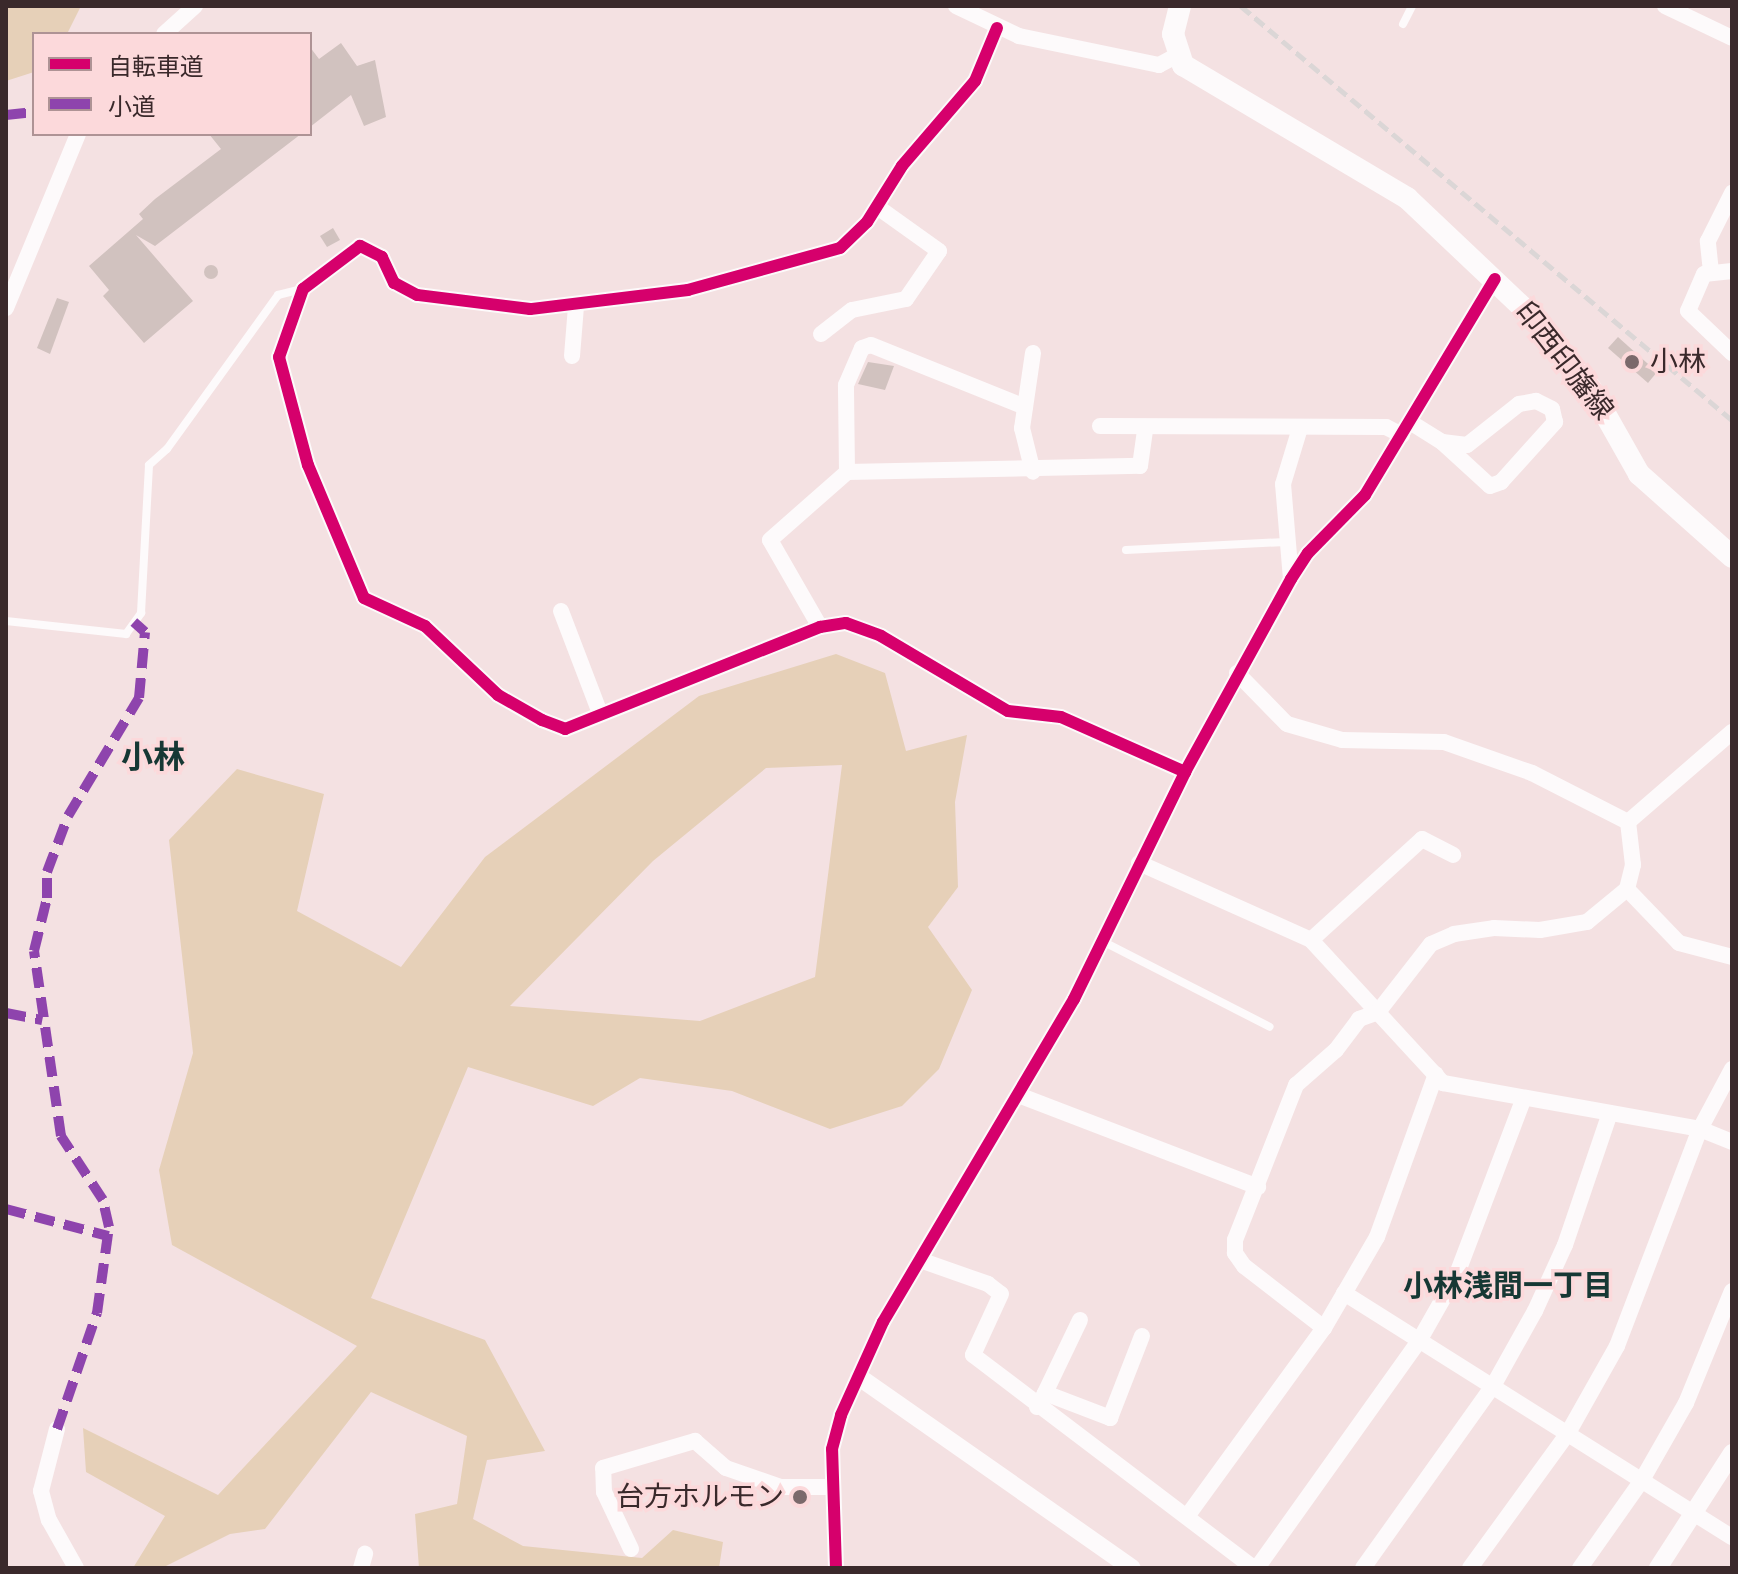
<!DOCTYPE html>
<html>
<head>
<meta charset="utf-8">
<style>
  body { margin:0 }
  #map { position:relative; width:1738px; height:1574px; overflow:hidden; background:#f4e1e2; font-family:Roboto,"Noto Sans JP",sans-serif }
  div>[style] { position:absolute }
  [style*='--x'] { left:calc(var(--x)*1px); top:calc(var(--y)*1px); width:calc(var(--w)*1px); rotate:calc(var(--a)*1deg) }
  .green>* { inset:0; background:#e6d0b8 }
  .building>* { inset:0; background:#d1c2bf }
  .round { border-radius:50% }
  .service>* { height:8px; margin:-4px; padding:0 4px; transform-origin:4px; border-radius:4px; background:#fdfafb }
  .minor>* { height:16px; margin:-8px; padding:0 8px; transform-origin:8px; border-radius:8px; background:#fdfafb }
  .tertiary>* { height:18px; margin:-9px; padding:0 9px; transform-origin:9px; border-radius:9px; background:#fdfafb }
  .secondary>* { height:22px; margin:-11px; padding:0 11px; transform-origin:11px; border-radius:11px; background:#fdfafb }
  .rail>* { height:5px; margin-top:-2.5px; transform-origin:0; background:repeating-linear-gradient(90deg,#dbd6d6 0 12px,transparent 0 18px) }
  .quiet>* { height:10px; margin-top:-5px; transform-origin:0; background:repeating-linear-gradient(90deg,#8e44ad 0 20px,transparent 0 30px) }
  .cycleway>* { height:12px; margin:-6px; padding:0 6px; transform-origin:6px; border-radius:6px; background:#d6006c }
  .dots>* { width:22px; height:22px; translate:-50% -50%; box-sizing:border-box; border:4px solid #fcd9db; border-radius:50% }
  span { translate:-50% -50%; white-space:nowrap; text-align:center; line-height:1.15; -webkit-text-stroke:7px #fcd9db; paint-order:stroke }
  .street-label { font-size:28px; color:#3a292b }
  .poi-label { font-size:28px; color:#3a292b }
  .left { translate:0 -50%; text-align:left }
  .right { translate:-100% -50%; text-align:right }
  .neighbourhood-label { font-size:30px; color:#163834; font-weight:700 }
  .quarter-label { font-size:32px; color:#163834; font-weight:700 }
  .frame { position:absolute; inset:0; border:8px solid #3a292b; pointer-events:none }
  .legend { position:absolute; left:32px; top:32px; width:280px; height:104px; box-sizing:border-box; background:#fcd9db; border:2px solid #ae9395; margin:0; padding:10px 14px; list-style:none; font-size:24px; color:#3a292b }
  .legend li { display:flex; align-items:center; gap:16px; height:40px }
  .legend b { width:40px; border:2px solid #ae9395 }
</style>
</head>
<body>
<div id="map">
  <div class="green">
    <div style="clip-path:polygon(6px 6px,81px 6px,67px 34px,34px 34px,34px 72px,6px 81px)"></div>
    <div style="clip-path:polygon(evenodd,836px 654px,885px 673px,906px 751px,967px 735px,955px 802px,958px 887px,928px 927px,972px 990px,939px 1069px,902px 1106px,830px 1129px,732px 1091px,640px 1078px,593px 1106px,468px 1067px,371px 1298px,485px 1340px,545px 1451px,487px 1460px,473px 1519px,523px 1546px,642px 1558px,673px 1530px,723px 1542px,719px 1568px,419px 1568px,415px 1514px,457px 1504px,467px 1436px,371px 1392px,265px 1529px,230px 1534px,162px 1568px,133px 1568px,165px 1516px,86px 1472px,83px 1428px,218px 1495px,357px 1346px,172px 1245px,159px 1170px,193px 1053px,169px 840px,237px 769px,324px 794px,297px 911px,401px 967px,485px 857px,699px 696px,836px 654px,842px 765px,815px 977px,700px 1021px,510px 1006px,653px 861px,766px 768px,842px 765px)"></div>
  </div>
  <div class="building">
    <div style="clip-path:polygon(341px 43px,357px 66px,375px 60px,386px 117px,364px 126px,351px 95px,310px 127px,310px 47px,319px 59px)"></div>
    <div style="clip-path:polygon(209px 134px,301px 134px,155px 246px,136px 235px,193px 301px,144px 343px,103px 296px,109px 290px,89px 266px,143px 219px,139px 214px,155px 199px,221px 149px)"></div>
    <div style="clip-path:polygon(333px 228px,340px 240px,327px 247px,320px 236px)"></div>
    <div class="round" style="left:204px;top:265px;width:14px;height:14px"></div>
    <div style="clip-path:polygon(57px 298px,69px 302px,50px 354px,37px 348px)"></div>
    <div style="clip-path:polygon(1618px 337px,1657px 372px,1648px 383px,1608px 348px)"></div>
    <div style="clip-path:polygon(868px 362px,894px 366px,885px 390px,858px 384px)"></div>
  </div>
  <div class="service">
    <div style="--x:1403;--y:24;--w:20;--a:-63"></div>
    <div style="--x:1126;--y:550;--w:160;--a:-2.9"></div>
    <div style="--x:6;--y:621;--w:121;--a:6.2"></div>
    <div style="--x:126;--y:634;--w:26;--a:-54"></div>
    <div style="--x:141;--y:613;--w:148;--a:-86.9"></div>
    <div style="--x:149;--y:465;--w:24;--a:-42"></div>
    <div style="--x:167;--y:449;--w:190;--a:-54.2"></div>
    <div style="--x:278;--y:295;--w:25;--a:-14"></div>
    <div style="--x:1104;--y:942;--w:186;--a:27.1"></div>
  </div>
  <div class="minor">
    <div style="--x:956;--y:6;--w:70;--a:25.5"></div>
    <div style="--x:1019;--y:36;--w:143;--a:11.7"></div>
    <div style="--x:1159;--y:65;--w:21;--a:-28"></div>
    <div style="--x:1665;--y:6;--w:74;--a:25.5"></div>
    <div style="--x:997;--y:28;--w:57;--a:112.5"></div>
    <div style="--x:975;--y:81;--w:112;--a:130.7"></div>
    <div style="--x:902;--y:166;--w:66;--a:122"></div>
    <div style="--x:867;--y:222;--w:37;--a:136"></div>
    <div style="--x:840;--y:248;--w:158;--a:164.6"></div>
    <div style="--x:688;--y:290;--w:159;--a:173.1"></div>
    <div style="--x:530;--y:309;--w:114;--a:-172.9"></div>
    <div style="--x:417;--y:295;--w:26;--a:-152"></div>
    <div style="--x:394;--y:283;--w:29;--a:-115"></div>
    <div style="--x:382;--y:257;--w:25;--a:-153"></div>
    <div style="--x:360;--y:246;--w:71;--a:143"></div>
    <div style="--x:303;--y:289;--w:72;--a:109.4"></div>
    <div style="--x:279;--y:357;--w:112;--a:75"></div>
    <div style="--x:308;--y:465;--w:144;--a:67.2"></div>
    <div style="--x:364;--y:598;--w:67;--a:24.7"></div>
    <div style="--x:425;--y:626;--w:100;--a:43.4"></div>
    <div style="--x:498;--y:695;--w:51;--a:29.6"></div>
    <div style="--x:542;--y:720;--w:25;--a:21"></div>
    <div style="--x:565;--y:729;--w:275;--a:-21.8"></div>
    <div style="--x:820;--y:627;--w:26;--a:-9"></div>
    <div style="--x:846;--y:623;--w:37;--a:20"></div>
    <div style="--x:881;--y:636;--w:147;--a:30.6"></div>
    <div style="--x:1008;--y:711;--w:53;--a:6.5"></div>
    <div style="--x:1061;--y:717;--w:136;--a:23.9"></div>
    <div style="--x:164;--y:34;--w:42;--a:-42.1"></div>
    <div style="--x:1732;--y:271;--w:28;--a:174"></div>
    <div style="--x:1704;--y:274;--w:40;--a:113.4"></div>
    <div style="--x:1688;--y:311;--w:61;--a:43.7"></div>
    <div style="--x:1711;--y:272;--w:31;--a:-96"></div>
    <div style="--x:1708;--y:241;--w:54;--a:-63.4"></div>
    <div style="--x:6;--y:308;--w:188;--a:-67.5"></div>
    <div style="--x:821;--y:334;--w:39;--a:-38"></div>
    <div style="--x:852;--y:310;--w:55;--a:-11.5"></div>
    <div style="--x:906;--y:299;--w:58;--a:-55.5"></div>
    <div style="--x:939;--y:251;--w:74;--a:-144.4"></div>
    <div style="--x:1033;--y:353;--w:76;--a:98.3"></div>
    <div style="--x:1022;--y:428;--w:45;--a:76"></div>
    <div style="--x:572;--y:356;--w:50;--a:-85.4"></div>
    <div style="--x:1410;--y:422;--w:38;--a:32"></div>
    <div style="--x:1442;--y:442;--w:65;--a:42.5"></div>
    <div style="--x:1490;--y:486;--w:12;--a:-20"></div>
    <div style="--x:1501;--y:482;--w:81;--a:-48"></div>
    <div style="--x:1555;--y:422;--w:13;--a:-103"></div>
    <div style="--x:1552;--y:409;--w:18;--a:-153"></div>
    <div style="--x:1536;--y:401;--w:17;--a:170"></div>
    <div style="--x:1519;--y:404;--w:66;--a:141.7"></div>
    <div style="--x:1467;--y:445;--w:25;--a:-173"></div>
    <div style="--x:1100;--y:426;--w:286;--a:0.2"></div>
    <div style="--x:1386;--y:427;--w:18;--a:27"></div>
    <div style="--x:847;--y:472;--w:293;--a:-1.2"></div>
    <div style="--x:1140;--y:466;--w:36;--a:-82"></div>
    <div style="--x:1291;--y:579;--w:95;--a:-94.8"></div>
    <div style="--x:1283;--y:484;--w:59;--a:-73.1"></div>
    <div style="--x:561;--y:611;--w:109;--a:69.1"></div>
    <div style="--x:820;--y:627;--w:100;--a:-119.9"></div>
    <div style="--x:770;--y:540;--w:103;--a:-41.4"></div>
    <div style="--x:847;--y:472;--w:87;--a:-90.7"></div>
    <div style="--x:846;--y:385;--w:40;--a:-66.6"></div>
    <div style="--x:862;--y:348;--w:9;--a:-18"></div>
    <div style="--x:871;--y:345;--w:166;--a:21.9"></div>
    <div style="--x:1237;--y:673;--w:71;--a:45.6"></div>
    <div style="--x:1287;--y:724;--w:57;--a:16.2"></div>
    <div style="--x:1342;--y:740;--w:102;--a:1.1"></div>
    <div style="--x:1444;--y:742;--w:93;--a:19.4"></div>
    <div style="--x:1532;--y:773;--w:108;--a:27"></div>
    <div style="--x:1139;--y:863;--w:188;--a:24.1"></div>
    <div style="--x:1311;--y:940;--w:195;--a:47.3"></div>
    <div style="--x:1443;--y:1083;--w:261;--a:10.1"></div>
    <div style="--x:1700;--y:1129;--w:35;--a:22"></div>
    <div style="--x:1627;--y:889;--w:75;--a:46.1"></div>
    <div style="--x:1679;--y:943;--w:55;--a:14.8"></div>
    <div style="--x:1311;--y:940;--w:150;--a:-42.3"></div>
    <div style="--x:1422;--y:839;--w:35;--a:27"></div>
    <div style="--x:1021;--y:1096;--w:254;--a:21"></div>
    <div style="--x:920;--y:1260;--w:72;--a:19.4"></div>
    <div style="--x:988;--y:1284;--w:16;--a:38"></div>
    <div style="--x:1001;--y:1294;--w:67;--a:114.7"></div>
    <div style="--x:973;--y:1355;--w:353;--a:37.2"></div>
    <div style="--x:1344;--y:1293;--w:458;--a:32.2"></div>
    <div style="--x:1324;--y:1328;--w:101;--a:-142.2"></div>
    <div style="--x:1244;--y:1266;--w:16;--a:-125"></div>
    <div style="--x:1235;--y:1253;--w:13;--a:-90"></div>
    <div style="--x:1235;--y:1240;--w:167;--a:-68.5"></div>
    <div style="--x:1296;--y:1085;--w:53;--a:-41.2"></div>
    <div style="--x:1336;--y:1050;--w:39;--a:-53"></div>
    <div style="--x:1359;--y:1019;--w:20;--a:-20"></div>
    <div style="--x:1378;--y:1012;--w:86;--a:-52.1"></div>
    <div style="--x:1431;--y:944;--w:25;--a:-23"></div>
    <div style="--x:1454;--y:934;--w:40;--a:-8.5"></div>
    <div style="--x:1494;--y:928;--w:46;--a:2.5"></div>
    <div style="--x:1540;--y:930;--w:48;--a:-9.7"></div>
    <div style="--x:1587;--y:922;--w:52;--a:-39.5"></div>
    <div style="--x:1627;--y:889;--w:25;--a:-76"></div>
    <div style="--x:1633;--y:865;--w:43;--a:-96.6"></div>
    <div style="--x:1628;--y:822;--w:138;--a:-40.9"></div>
    <div style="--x:1045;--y:1393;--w:81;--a:-64.4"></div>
    <div style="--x:1037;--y:1407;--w:16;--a:-60"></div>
    <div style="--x:1045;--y:1393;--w:70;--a:21"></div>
    <div style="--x:1110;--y:1418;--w:88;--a:-68.7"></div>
    <div style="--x:57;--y:1429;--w:64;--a:104.5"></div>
    <div style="--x:41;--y:1491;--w:30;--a:75"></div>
    <div style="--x:49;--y:1520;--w:55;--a:60.6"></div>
    <div style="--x:1188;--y:1515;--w:231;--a:-54"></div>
    <div style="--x:1324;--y:1328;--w:105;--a:-59.8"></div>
    <div style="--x:1377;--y:1237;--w:173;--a:-70.1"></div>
    <div style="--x:631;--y:1549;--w:63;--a:-115.3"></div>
    <div style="--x:604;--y:1492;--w:24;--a:-92"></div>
    <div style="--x:603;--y:1468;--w:96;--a:-16.4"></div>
    <div style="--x:695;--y:1441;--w:41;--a:41.1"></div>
    <div style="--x:726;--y:1468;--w:58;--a:19.1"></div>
    <div style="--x:781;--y:1487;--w:50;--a:0"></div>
    <div style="--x:361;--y:1568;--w:15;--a:-74"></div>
    <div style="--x:836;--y:1568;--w:119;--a:-91.9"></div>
    <div style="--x:832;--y:1449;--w:35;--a:-75"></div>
    <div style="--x:841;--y:1415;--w:102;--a:-65.7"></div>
    <div style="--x:883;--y:1322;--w:375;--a:-59.4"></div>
    <div style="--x:1074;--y:999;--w:253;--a:-63.9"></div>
    <div style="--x:1185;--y:772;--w:220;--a:-61.2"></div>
    <div style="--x:1291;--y:579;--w:31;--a:-57"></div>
    <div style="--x:1308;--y:553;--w:81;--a:-45.5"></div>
    <div style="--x:1365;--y:495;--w:252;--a:-59"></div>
    <div style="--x:1257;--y:1568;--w:279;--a:-54.5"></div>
    <div style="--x:1419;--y:1341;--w:77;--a:-60.4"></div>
    <div style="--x:1457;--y:1274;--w:186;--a:-69.2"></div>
    <div style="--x:1363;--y:1568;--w:224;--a:-54.5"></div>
    <div style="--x:1493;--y:1386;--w:86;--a:-60.8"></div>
    <div style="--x:1535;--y:1311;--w:72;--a:-65.6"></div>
    <div style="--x:1565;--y:1245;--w:139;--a:-71.2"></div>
    <div style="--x:1470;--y:1568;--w:167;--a:-54"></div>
    <div style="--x:1568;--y:1433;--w:100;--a:-60.6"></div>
    <div style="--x:1617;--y:1346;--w:232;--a:-69.1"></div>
    <div style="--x:1700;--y:1129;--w:68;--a:-61.9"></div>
    <div style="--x:1580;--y:1568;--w:108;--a:-54.8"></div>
    <div style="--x:1642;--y:1480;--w:89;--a:-60.3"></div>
    <div style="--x:1686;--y:1403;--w:121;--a:-67.7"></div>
  </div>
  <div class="tertiary">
    <div style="--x:859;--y:1377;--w:333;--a:35"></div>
    <div style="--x:1658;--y:1568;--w:137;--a:-57.2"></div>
  </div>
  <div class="secondary">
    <div style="--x:1180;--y:6;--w:29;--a:104"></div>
    <div style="--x:1173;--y:34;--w:33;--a:72"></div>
    <div style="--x:1183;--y:65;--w:261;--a:30.7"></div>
    <div style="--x:1407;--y:198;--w:179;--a:43.4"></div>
    <div style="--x:1537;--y:321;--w:87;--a:51.5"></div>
    <div style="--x:1591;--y:389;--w:98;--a:60.5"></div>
    <div style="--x:1639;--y:474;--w:125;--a:41.7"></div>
  </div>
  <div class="rail">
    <div style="--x:1241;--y:6;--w:642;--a:40.14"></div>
  </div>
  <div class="quiet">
    <div style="--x:6;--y:115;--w:28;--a:-6"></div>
    <div style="--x:6;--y:1013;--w:37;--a:11"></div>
    <div style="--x:6;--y:1209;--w:106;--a:14.8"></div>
    <div style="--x:57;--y:1429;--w:123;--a:-71"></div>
    <div style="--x:97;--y:1313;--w:87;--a:-82.1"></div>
    <div style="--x:109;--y:1227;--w:28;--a:-103"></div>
    <div style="--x:103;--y:1200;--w:77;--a:-123.3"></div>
    <div style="--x:61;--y:1136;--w:187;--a:-98.3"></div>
    <div style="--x:34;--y:951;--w:55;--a:-76.2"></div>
    <div style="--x:47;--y:898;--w:26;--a:-90"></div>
    <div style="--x:47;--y:872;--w:60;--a:-69.4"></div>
    <div style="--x:68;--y:816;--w:138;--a:-59"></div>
    <div style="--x:139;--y:698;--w:66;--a:-84.8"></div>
    <div style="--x:145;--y:632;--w:15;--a:-138"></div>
  </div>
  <div class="cycleway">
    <div style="--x:997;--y:28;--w:57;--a:112.5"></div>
    <div style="--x:975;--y:81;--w:112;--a:130.7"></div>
    <div style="--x:902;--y:166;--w:66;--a:122"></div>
    <div style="--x:867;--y:222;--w:37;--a:136"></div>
    <div style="--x:840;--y:248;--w:158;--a:164.6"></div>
    <div style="--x:688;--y:290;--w:159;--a:173.1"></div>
    <div style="--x:530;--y:309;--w:114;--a:-172.9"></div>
    <div style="--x:417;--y:295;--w:26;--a:-152"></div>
    <div style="--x:394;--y:283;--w:29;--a:-115"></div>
    <div style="--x:382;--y:257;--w:25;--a:-153"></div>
    <div style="--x:360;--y:246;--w:71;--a:143"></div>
    <div style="--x:303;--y:289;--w:72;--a:109.4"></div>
    <div style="--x:279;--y:357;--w:112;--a:75"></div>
    <div style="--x:308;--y:465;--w:144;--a:67.2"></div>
    <div style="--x:364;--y:598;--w:67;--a:24.7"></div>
    <div style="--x:425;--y:626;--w:100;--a:43.4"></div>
    <div style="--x:498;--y:695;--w:51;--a:29.6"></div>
    <div style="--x:542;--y:720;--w:25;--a:21"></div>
    <div style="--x:565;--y:729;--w:275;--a:-21.8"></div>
    <div style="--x:820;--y:627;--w:26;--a:-9"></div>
    <div style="--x:846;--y:623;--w:37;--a:20"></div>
    <div style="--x:881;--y:636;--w:147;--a:30.6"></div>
    <div style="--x:1008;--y:711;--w:53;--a:6.5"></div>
    <div style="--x:1061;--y:717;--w:136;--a:23.9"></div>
    <div style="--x:836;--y:1568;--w:119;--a:-91.9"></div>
    <div style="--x:832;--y:1449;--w:35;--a:-75"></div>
    <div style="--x:841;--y:1415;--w:102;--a:-65.7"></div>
    <div style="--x:883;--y:1322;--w:375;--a:-59.4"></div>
    <div style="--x:1074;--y:999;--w:253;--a:-63.9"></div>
    <div style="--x:1185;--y:772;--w:220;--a:-61.2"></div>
    <div style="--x:1291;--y:579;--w:31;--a:-57"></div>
    <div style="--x:1308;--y:553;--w:81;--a:-45.5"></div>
    <div style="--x:1365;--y:495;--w:252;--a:-59"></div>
  </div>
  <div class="dots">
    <div style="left:1632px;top:362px;background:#7b696b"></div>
    <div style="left:800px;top:1497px;background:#7b696b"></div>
  </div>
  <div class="street-label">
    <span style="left:1564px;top:361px;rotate:52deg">印西印旛線</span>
  </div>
  <div class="poi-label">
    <span class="left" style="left:1650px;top:362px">小林</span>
    <span class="right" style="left:784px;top:1497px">台方ホルモン</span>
  </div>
  <div class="neighbourhood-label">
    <span style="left:1508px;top:1286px">小林浅間一丁目</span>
  </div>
  <div class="quarter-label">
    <span style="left:153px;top:757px">小林</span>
  </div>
  <div class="frame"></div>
  <ul class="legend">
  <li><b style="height:10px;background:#d6006c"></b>自転車道</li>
  <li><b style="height:10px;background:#8e44ad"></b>小道</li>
  </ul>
</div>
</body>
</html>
